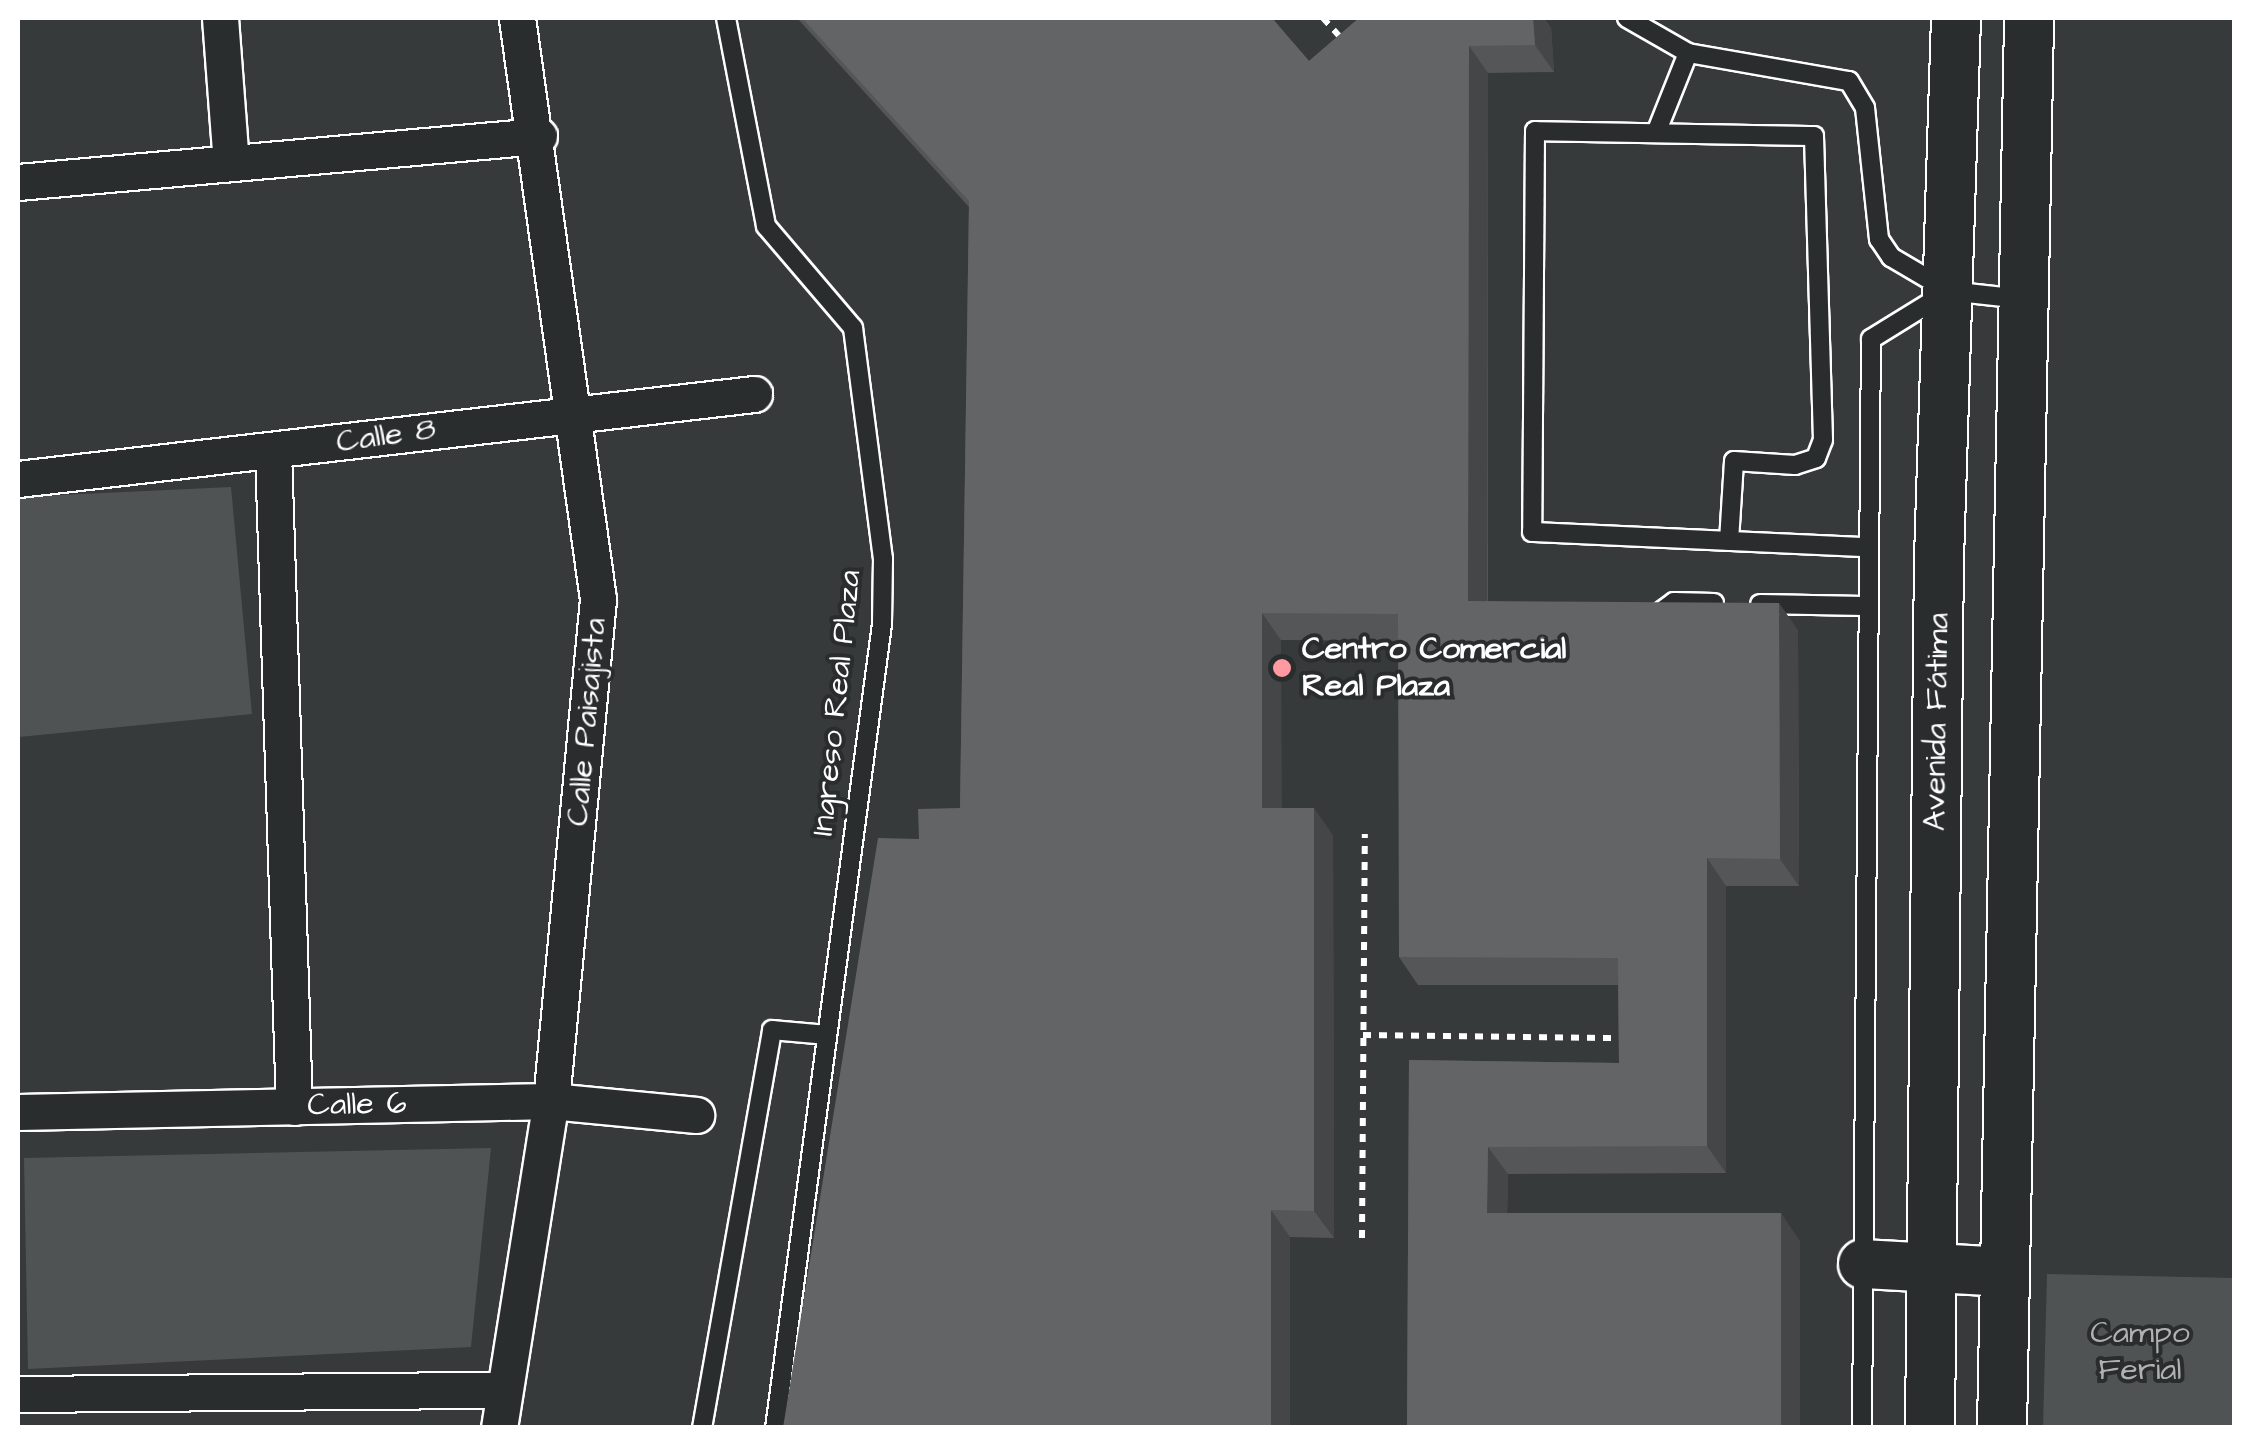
<!DOCTYPE html>
<html>
<head>
<meta charset="utf-8">
<style>
  body { margin:0 }
  #map { position:relative; width:2252px; height:1445px; overflow:hidden; background:#373a3b; font-family:"Architects Daughter",sans-serif }
  div>[style] { position:absolute }
  [style*='--x'] { left:calc(var(--x)*1px); top:calc(var(--y)*1px); width:calc(var(--w)*1px); rotate:calc(var(--a)*1deg) }
  .green>* { inset:0; background:#505354 }
  .path>* { height:6px; margin-top:-3px; transform-origin:0; background:repeating-linear-gradient(90deg,#fff 0 8px,transparent 0 16px) }
  .roads { filter:drop-shadow(2px 0 #fff) drop-shadow(-2px 0 #fff) drop-shadow(0 2px #fff) drop-shadow(0 -2px #fff) }
  .lane>* { height:18px; margin:-9px; padding:0 9px; transform-origin:9px; border-radius:9px; background:#2a2d2e }
  .street>* { height:35px; margin:-17.5px; padding:0 17.5px; transform-origin:17.5px; border-radius:17.5px; background:#2a2d2e }
  .secondary>* { height:48px; margin:-24px; padding:0 24px; transform-origin:24px; border-radius:24px; background:#2a2d2e }
  .wall>* { inset:0; background:#555657 }
  .shaded-wall>* { inset:0; background:#454647 }
  .building>* { inset:0; background:#636465 }
  .dots>* { width:28px; height:28px; translate:-50% -50%; box-sizing:border-box; border:5px solid #2a2d2e; border-radius:50% }
  span { translate:-50% -50%; white-space:nowrap; text-align:center; line-height:1.15; -webkit-text-stroke:8px #2a2d2e; paint-order:stroke }
  .street-label { font-size:32px; color:#fff }
  .poi-label { font-size:32px; color:#fff; font-weight:700 }
  .left { translate:0 -50%; text-align:left }
  .park-label { font-size:32px; color:#b0b2b2 }
  .frame { position:absolute; inset:0; border:20px solid #fff; pointer-events:none }
</style>
</head>
<body>
<div id="map">
  <div class="green">
    <div style="clip-path:polygon(231px 487px,252px 714px,19px 737px,18px 497px)"></div>
    <div style="clip-path:polygon(491px 1148px,471px 1347px,28px 1369px,24px 1158px)"></div>
    <div style="clip-path:polygon(2047px 1274px,2234px 1278px,2234px 1427px,2043px 1427px)"></div>
  </div>
  <div class="path">
    <div style="--x:1323;--y:18;--w:31;--a:48"></div>
    <div style="--x:1363;--y:1035;--w:264;--a:0.7"></div>
    <div style="--x:1362;--y:1238;--w:404;--a:-89.6"></div>
  </div>
  <div class="roads">
    <div class="lane">
      <div style="--x:726;--y:18;--w:212;--a:79.1"></div>
      <div style="--x:766;--y:226;--w:134;--a:49.5"></div>
      <div style="--x:853;--y:328;--w:233;--a:82.6"></div>
      <div style="--x:883;--y:559;--w:65;--a:90.9"></div>
      <div style="--x:882;--y:624;--w:811;--a:97.58"></div>
      <div style="--x:1627;--y:18;--w:70;--a:29.8"></div>
      <div style="--x:1688;--y:53;--w:163;--a:9.9"></div>
      <div style="--x:1849;--y:81;--w:31;--a:59"></div>
      <div style="--x:1865;--y:108;--w:132;--a:83.9"></div>
      <div style="--x:1879;--y:239;--w:22;--a:56"></div>
      <div style="--x:1891;--y:257;--w:67;--a:30.4"></div>
      <div style="--x:1949;--y:291;--w:73;--a:6.3"></div>
      <div style="--x:1656;--y:133;--w:86;--a:-68.2"></div>
      <div style="--x:1729;--y:541;--w:80;--a:-86.4"></div>
      <div style="--x:1734;--y:461;--w:61;--a:3.8"></div>
      <div style="--x:1795;--y:465;--w:22;--a:-18"></div>
      <div style="--x:1816;--y:458;--w:19;--a:-69"></div>
      <div style="--x:1823;--y:440;--w:304;--a:-91.7"></div>
      <div style="--x:1814;--y:136;--w:279;--a:-179"></div>
      <div style="--x:1535;--y:131;--w:401;--a:90.4"></div>
      <div style="--x:1532;--y:532;--w:332;--a:2.6"></div>
      <div style="--x:1760;--y:604;--w:104;--a:1.1"></div>
      <div style="--x:1655;--y:616;--w:24;--a:-36"></div>
      <div style="--x:1674;--y:602;--w:40;--a:1.4"></div>
      <div style="--x:702;--y:1428;--w:404;--a:-80"></div>
      <div style="--x:772;--y:1030;--w:55;--a:5.2"></div>
      <div style="--x:1862;--y:1428;--w:1089;--a:-89.53"></div>
      <div style="--x:1871;--y:339;--w:86;--a:-31.7"></div>
    </div>
    <div class="street">
      <div style="--x:220;--y:18;--w:145;--a:85.7"></div>
      <div style="--x:18;--y:182;--w:523;--a:-5.05"></div>
      <div style="--x:273;--y:451;--w:656;--a:88.17"></div>
      <div style="--x:18;--y:479;--w:741;--a:-6.59"></div>
      <div style="--x:18;--y:1112;--w:533;--a:-1.18"></div>
      <div style="--x:551;--y:1101;--w:146;--a:5.5"></div>
      <div style="--x:18;--y:1394;--w:485;--a:-0.5"></div>
      <div style="--x:499;--y:1428;--w:331;--a:-81"></div>
      <div style="--x:551;--y:1101;--w:504;--a:-84.65"></div>
      <div style="--x:598;--y:599;--w:587;--a:-97.94"></div>
    </div>
    <div class="secondary">
      <div style="--x:1863;--y:1264;--w:141;--a:3.2"></div>
      <div style="--x:1930;--y:1428;--w:869;--a:-89.41"></div>
      <div style="--x:1939;--y:559;--w:541;--a:-88.2"></div>
      <div style="--x:2002;--y:1428;--w:1410;--a:-88.9"></div>
    </div>
  </div>
  <div class="wall">
    <div style="clip-path:polygon(797px 18px,1272px 18px,1309px 61px,1359px 18px,1544px 18px,1551px 28px,1554px 72px,1488px 73px,1488px 601px,1798px 630px,1799px 886px,1726px 886px,1726px 1173px,1508px 1174px,1507px 1213px,1800px 1241px,1407px 1428px,1409px 1060px,1619px 1063px,1618px 985px,1418px 985px,1399px 957px,1399px 641px,1281px 640px,1281px 808px,1333px 835px,1334px 1238px,1290px 1237px,1290px 1428px,783px 1428px,919px 839px,960px 808px,969px 207px)"></div>
  </div>
  <div class="shaded-wall">
    <div style="clip-path:polygon(1533px 18px,1544px 18px,1551px 28px,1554px 72px,1535px 45px)"></div>
    <div style="clip-path:polygon(1469px 46px,1488px 73px,1487px 629px,1468px 601px)"></div>
    <div style="clip-path:polygon(1779px 603px,1798px 630px,1799px 886px,1780px 859px)"></div>
    <div style="clip-path:polygon(1262px 613px,1281px 640px,1282px 835px,1262px 808px)"></div>
    <div style="clip-path:polygon(1314px 808px,1333px 835px,1334px 1238px,1314px 1211px)"></div>
    <div style="clip-path:polygon(1707px 858px,1726px 886px,1726px 1173px,1707px 1146px)"></div>
    <div style="clip-path:polygon(1488px 1147px,1508px 1174px,1507px 1240px,1487px 1213px)"></div>
    <div style="clip-path:polygon(1271px 1210px,1290px 1237px,1290px 1428px,1271px 1428px)"></div>
    <div style="clip-path:polygon(1781px 1213px,1800px 1241px,1800px 1428px,1781px 1428px)"></div>
  </div>
  <div class="building">
    <div style="clip-path:polygon(802px 18px,1272px 18px,1309px 61px,1359px 18px,1533px 18px,1535px 45px,1469px 46px,1468px 601px,1779px 603px,1780px 859px,1707px 858px,1707px 1146px,1488px 1147px,1487px 1213px,1781px 1213px,1781px 1428px,1407px 1428px,1409px 1060px,1619px 1063px,1618px 958px,1399px 957px,1398px 614px,1262px 613px,1262px 808px,1314px 808px,1314px 1211px,1271px 1210px,1271px 1428px,783px 1428px,878px 838px,919px 839px,918px 809px,960px 808px,969px 201px)"></div>
  </div>
  <div class="dots">
    <div style="left:1282px;top:668px;background:#ff9aa2"></div>
  </div>
  <div class="street-label">
    <span style="left:386px;top:436px;rotate:-8deg">Calle 8</span>
    <span style="left:837px;top:703px;rotate:-84deg">Ingreso Real Plaza</span>
    <span style="left:587px;top:722px;rotate:-85deg">Calle Paisajista</span>
    <span style="left:1937px;top:722px;rotate:-89deg">Avenida Fátima</span>
    <span style="left:357px;top:1105px;rotate:-1deg">Calle 6</span>
  </div>
  <div class="poi-label">
    <span class="left" style="left:1302px;top:668px">Centro Comercial<br>Real Plaza</span>
  </div>
  <div class="park-label">
    <span style="left:2140px;top:1352px">Campo<br>Ferial</span>
  </div>
  <div class="frame"></div>
</div>
</body>
</html>
